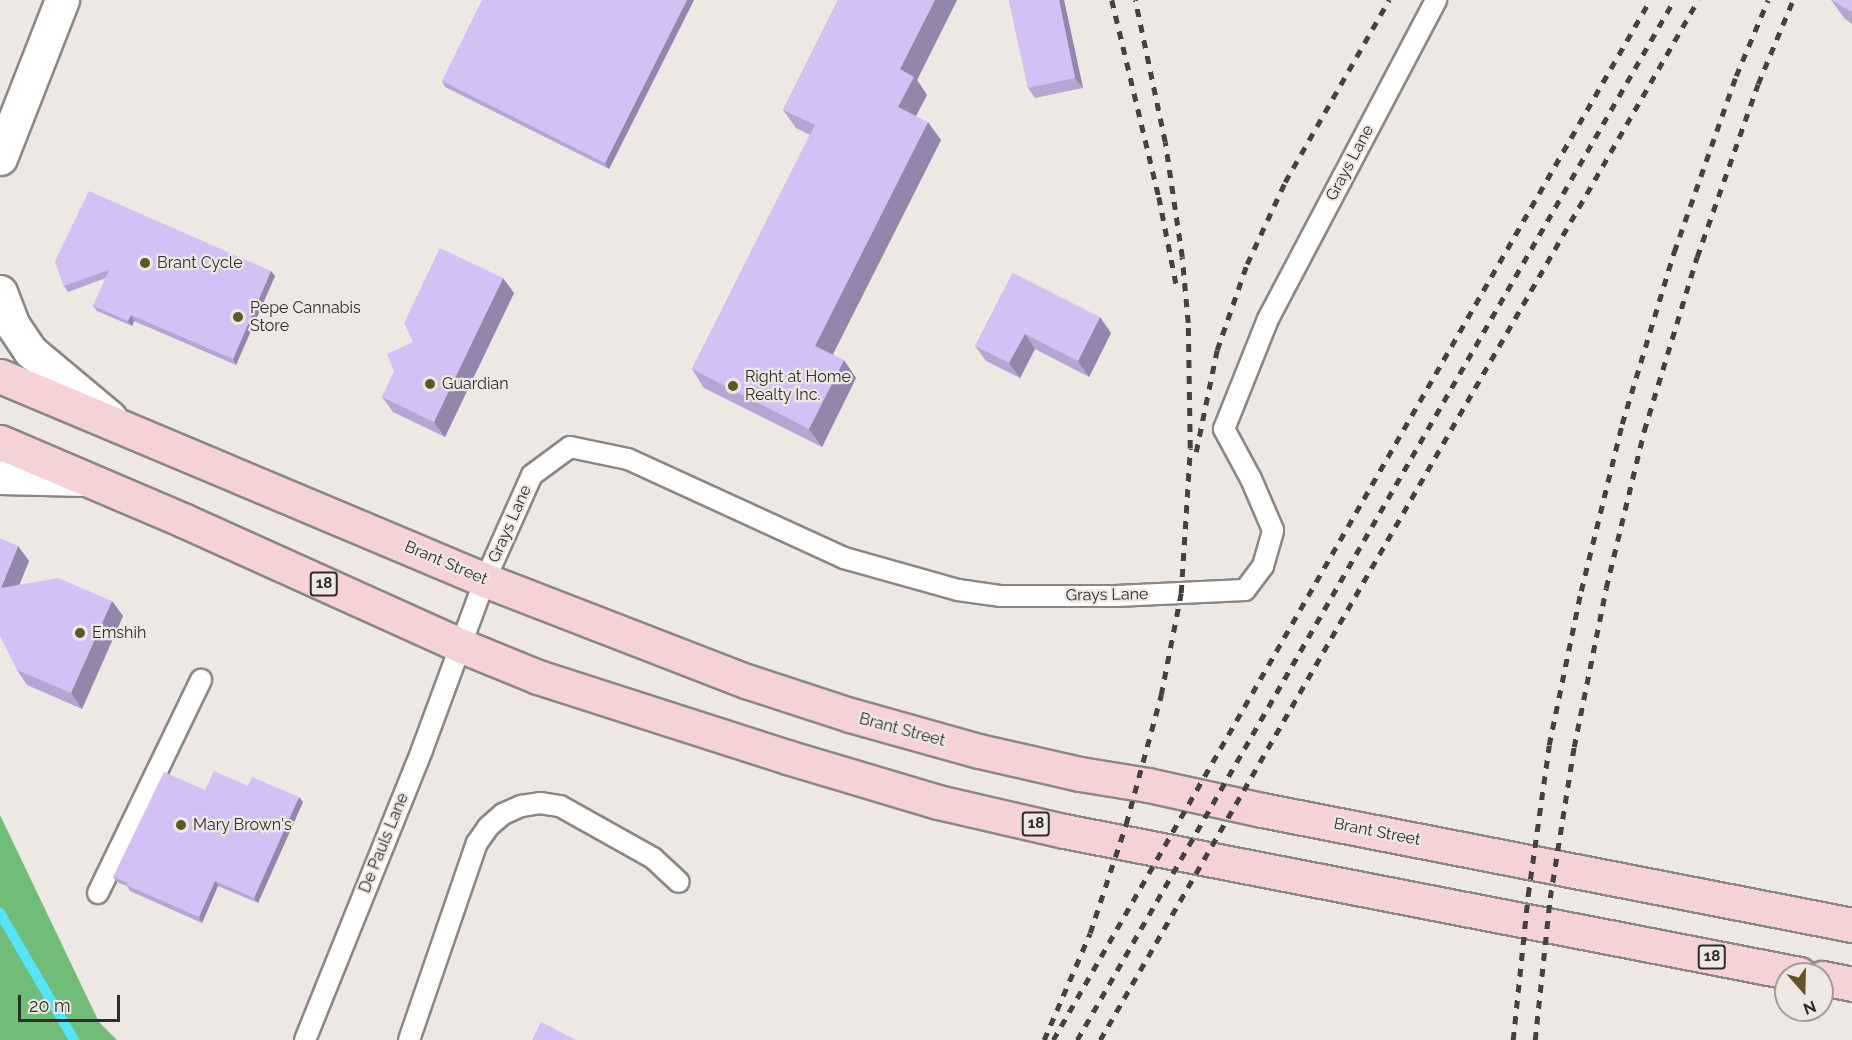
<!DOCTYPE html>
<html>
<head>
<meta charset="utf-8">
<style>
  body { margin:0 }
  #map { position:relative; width:1852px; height:1040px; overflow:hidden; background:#eee8e4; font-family:Raleway,sans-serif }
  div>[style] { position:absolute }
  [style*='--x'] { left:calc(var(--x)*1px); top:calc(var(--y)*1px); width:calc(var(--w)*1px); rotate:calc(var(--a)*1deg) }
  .forest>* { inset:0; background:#71bd77 }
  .stream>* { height:10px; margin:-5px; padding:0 5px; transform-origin:5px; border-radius:5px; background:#54e5fb }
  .roads { filter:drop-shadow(2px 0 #8d8784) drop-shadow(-2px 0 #8d8784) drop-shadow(0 2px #8d8784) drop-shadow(0 -2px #8d8784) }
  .lane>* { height:20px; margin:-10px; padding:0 10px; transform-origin:10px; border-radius:10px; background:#fff }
  .secondary>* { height:33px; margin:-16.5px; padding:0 16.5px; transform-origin:16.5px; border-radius:16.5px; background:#fff }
  .primary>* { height:33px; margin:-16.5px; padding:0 16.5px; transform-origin:16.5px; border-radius:16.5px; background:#f5d2d6 }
  .rail>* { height:4.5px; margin-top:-2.25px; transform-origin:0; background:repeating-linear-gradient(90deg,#444140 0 8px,transparent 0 16px) }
  .wall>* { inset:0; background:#b6a5d2 }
  .shaded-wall>* { inset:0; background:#9486ab }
  .building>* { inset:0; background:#d4c0f4 }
  .dots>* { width:16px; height:16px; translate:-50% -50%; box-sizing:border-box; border:3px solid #eee8e4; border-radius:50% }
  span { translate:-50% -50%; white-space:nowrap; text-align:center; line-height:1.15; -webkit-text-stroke:4.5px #eee8e4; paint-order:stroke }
  .shield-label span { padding:2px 4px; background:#eee8e4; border:2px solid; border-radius:4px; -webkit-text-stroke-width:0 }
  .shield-label { font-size:15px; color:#2f2c2b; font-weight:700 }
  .street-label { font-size:16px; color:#2f2c2b }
  .poi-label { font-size:16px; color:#2f2c2b }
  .left { translate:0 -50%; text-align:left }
  .north { position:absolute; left:1774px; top:962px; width:60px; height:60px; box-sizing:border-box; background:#eee8e4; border:2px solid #a29d9a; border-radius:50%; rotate:160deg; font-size:16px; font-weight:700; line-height:24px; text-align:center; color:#2f2c2b }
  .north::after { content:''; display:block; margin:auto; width:21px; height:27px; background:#5f5622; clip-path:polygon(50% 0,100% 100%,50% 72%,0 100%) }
  .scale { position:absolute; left:18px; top:995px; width:102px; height:27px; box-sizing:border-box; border:3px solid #2f2c2b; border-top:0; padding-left:8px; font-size:18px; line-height:21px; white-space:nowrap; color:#2f2c2b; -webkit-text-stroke:4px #eee8e4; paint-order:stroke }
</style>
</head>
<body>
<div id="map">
  <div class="forest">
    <div style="clip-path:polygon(0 815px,99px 1022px,117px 1040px,0 1040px)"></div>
  </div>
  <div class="stream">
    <div style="--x:0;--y:913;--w:147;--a:59.8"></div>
  </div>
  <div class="roads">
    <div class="lane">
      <div style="--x:98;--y:893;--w:237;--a:-64.2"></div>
      <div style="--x:305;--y:1040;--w:313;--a:-68"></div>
      <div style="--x:422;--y:750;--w:181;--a:-69.7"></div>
      <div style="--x:485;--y:580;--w:115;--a:-65.9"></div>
      <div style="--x:532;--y:475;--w:47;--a:-36.4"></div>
      <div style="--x:570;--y:447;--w:59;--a:11.7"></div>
      <div style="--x:628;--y:459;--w:238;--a:24.6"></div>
      <div style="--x:844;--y:558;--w:118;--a:15.7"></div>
      <div style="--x:958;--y:590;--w:42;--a:8.1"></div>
      <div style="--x:1000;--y:596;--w:116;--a:0"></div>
      <div style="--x:1116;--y:596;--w:129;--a:-2.7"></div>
      <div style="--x:1245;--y:590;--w:30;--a:-53"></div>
      <div style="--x:1263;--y:566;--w:37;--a:-74"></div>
      <div style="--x:1273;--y:530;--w:56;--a:-113.3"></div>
      <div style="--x:1251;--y:479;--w:57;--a:-118.4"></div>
      <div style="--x:1224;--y:429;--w:118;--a:-68.2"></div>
      <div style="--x:1268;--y:319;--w:361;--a:-62.2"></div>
      <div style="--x:409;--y:1040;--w:208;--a:-71"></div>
      <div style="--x:477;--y:843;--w:19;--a:-55"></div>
      <div style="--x:488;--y:827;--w:20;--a:-41"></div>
      <div style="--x:503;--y:814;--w:20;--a:-24"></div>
      <div style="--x:521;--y:806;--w:19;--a:-9"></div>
      <div style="--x:540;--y:803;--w:20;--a:9"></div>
      <div style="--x:560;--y:806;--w:107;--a:29.2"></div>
      <div style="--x:653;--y:858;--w:35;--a:43"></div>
    </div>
    <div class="secondary">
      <div style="--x:0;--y:158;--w:170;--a:-68.6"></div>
      <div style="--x:0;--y:292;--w:34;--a:69"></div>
      <div style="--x:12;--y:324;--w:32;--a:56"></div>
      <div style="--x:30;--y:351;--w:104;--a:39.9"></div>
      <div style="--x:0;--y:477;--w:85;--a:1.3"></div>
    </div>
    <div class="primary">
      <div style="--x:0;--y:376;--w:526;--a:22.81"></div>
      <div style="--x:485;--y:580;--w:280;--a:21.2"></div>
      <div style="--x:746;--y:681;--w:109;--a:18.1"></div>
      <div style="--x:850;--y:715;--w:134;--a:15.6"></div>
      <div style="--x:979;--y:751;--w:104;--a:12.8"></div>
      <div style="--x:1080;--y:774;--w:69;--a:9.2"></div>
      <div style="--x:1148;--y:785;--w:117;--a:12.4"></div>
      <div style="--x:1262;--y:810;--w:601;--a:11.03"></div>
      <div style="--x:0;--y:442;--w:201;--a:23.1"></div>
      <div style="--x:185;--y:521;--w:304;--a:24.3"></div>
      <div style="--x:462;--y:646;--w:82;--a:22.2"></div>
      <div style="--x:538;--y:677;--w:262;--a:17.8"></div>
      <div style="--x:787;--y:757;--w:158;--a:16.6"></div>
      <div style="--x:938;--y:802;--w:129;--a:13"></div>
      <div style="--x:1064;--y:831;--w:749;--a:11.01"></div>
      <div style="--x:1822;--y:978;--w:31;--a:11"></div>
    </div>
  </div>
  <div class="rail">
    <div style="--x:1112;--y:0;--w:203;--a:76.6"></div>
    <div style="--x:1159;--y:197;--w:93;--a:78.8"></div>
    <div style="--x:1196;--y:452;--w:104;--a:-78.4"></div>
    <div style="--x:1217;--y:350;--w:91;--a:-70.8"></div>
    <div style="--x:1247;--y:264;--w:90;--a:-65.1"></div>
    <div style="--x:1285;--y:182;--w:210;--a:-60.3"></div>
    <div style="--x:1044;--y:1040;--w:116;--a:-66.7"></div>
    <div style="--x:1090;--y:933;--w:115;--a:-71.7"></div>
    <div style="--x:1126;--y:824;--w:134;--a:-74.8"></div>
    <div style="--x:1161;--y:695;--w:104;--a:-78.9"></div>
    <div style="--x:1181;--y:593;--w:145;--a:-86.4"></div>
    <div style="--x:1190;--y:448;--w:125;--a:-90.9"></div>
    <div style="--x:1188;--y:323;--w:66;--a:-95.2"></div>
    <div style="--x:1182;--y:257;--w:116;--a:-98.4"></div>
    <div style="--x:1165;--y:142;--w:145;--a:-101.9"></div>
    <div style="--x:1053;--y:1040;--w:1199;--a:-60.14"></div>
    <div style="--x:1077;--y:1040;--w:1199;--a:-60.14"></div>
    <div style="--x:1100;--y:1040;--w:1200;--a:-60.1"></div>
    <div style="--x:1513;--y:1040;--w:146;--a:-84.1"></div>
    <div style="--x:1528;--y:895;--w:151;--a:-82"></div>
    <div style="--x:1549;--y:745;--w:157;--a:-78.3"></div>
    <div style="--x:1581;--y:591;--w:172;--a:-76.2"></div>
    <div style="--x:1622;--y:424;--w:180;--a:-73.2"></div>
    <div style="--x:1674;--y:252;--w:187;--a:-70.6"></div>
    <div style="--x:1736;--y:76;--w:82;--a:-67.2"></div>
    <div style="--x:1535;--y:1040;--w:143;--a:-84"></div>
    <div style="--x:1550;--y:898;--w:153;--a:-81"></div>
    <div style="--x:1574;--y:747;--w:162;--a:-78.6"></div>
    <div style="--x:1606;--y:588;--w:162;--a:-76.4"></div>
    <div style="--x:1644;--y:431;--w:182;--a:-73.1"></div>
    <div style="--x:1697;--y:257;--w:183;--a:-70.6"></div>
    <div style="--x:1758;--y:84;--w:91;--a:-67.4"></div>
  </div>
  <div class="wall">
    <div style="clip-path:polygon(694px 0,609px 169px,445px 87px,442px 81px)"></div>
    <div style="clip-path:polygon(838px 0,957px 0,917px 80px,927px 95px,916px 116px,941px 140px,833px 354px,856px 378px,822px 447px,704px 388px,692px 369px,810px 135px,796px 128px,783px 110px)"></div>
    <div style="clip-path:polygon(1009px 0,1064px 0,1083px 88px,1035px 98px,1028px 88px)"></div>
    <div style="clip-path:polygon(1831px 0,1852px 0,1852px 24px,1845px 19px)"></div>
    <div style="clip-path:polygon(55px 261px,271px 271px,275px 276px,236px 365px,134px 321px,132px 326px,97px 311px,93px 306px,106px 278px,68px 292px,64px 286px)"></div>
    <div style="clip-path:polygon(1013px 273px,1111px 333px,1089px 377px,1035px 349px,1020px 378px,986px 361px,975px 346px)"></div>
    <div style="clip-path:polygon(514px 293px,445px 437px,393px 412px,382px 397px,413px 342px)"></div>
    <div style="clip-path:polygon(18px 546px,29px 561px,19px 585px,112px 601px,123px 616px,82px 709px,27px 685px,17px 670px)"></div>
    <div style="clip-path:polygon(248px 786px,303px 802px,258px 903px,218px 886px,202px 923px,130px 891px,127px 886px,117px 882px,113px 877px,205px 790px)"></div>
  </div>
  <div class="shaded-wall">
    <div style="clip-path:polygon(687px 0,694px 0,609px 169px,605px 163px)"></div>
    <div style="clip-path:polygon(935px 0,957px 0,917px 80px,927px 95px,911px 125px,898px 107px,900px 69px)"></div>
    <div style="clip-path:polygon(1059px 0,1064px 0,1083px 88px,1075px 78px)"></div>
    <div style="clip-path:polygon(928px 122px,941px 140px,828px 364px,815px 346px)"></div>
    <div style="clip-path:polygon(271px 271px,275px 276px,236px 365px,233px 359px)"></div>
    <div style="clip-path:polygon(503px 278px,514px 293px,445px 437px,434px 422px)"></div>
    <div style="clip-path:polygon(131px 315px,134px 321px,132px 326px,128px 321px)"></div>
    <div style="clip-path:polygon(1100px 317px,1111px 333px,1089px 377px,1078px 361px)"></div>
    <div style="clip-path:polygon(1025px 334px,1035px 349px,1020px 378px,1009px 363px)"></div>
    <div style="clip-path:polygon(844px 360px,856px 378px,822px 447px,809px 429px)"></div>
    <div style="clip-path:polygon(18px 546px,29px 561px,12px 603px,1px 588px)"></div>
    <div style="clip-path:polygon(112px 601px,123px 616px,82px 709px,71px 693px)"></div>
    <div style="clip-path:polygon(299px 797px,303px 802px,258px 903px,254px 898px)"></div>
    <div style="clip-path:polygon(215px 881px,218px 886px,202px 923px,199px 917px)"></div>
  </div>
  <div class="building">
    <div style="clip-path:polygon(482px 0,687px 0,605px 163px,442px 81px)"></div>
    <div style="clip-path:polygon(838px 0,935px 0,900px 69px,914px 77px,898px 107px,928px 122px,815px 346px,844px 360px,809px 429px,692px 369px,815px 125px,783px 110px)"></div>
    <div style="clip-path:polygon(1009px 0,1059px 0,1075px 78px,1028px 88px)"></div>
    <div style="clip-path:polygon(1831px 0,1852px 0,1852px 12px)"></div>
    <div style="clip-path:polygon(89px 191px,271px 271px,233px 359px,131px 315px,128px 321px,93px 306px,109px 270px,64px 286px,55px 261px)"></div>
    <div style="clip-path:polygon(440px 248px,503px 278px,434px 422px,382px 397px,394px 371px,387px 354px,413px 342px,404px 323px)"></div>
    <div style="clip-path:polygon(1013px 273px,1100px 317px,1078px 361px,1025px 334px,1009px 363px,975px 346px)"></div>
    <div style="clip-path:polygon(0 538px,18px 546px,1px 588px,58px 578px,112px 601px,71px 693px,17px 670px,0 636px)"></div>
    <div style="clip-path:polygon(214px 771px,248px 786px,252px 777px,299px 797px,254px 898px,215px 881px,199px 917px,126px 885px,128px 883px,113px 877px,164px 772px,205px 790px)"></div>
    <div style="clip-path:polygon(541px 1022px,576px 1040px,532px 1040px)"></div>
  </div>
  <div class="dots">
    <div style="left:145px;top:263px;background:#5f5622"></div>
    <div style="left:238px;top:317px;background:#5f5622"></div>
    <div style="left:430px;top:384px;background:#5f5622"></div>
    <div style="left:733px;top:386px;background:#5f5622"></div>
    <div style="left:80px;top:633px;background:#5f5622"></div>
    <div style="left:181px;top:825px;background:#5f5622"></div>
  </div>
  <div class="shield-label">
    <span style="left:324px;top:584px">18</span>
    <span style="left:1036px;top:824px">18</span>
    <span style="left:1712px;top:957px">18</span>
  </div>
  <div class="street-label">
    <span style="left:1350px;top:163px;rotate:-62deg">Grays Lane</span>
    <span style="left:510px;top:524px;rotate:-66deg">Grays Lane</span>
    <span style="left:446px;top:563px;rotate:23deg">Brant Street</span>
    <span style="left:1107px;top:595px;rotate:-1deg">Grays Lane</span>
    <span style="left:902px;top:730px;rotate:15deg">Brant Street</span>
    <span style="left:1377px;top:832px;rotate:11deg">Brant Street</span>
    <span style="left:384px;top:843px;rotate:-68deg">De Pauls Lane</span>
  </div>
  <div class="poi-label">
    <span class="left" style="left:157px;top:263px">Brant Cycle</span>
    <span class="left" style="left:250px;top:317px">Pepe Cannabis<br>Store</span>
    <span class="left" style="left:745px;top:386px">Right at Home<br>Realty Inc.</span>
    <span class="left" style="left:442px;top:384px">Guardian</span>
    <span class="left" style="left:92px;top:633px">Emshih</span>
    <span class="left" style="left:193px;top:825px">Mary Brown's</span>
  </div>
  <div class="north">N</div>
  <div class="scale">20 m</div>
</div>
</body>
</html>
